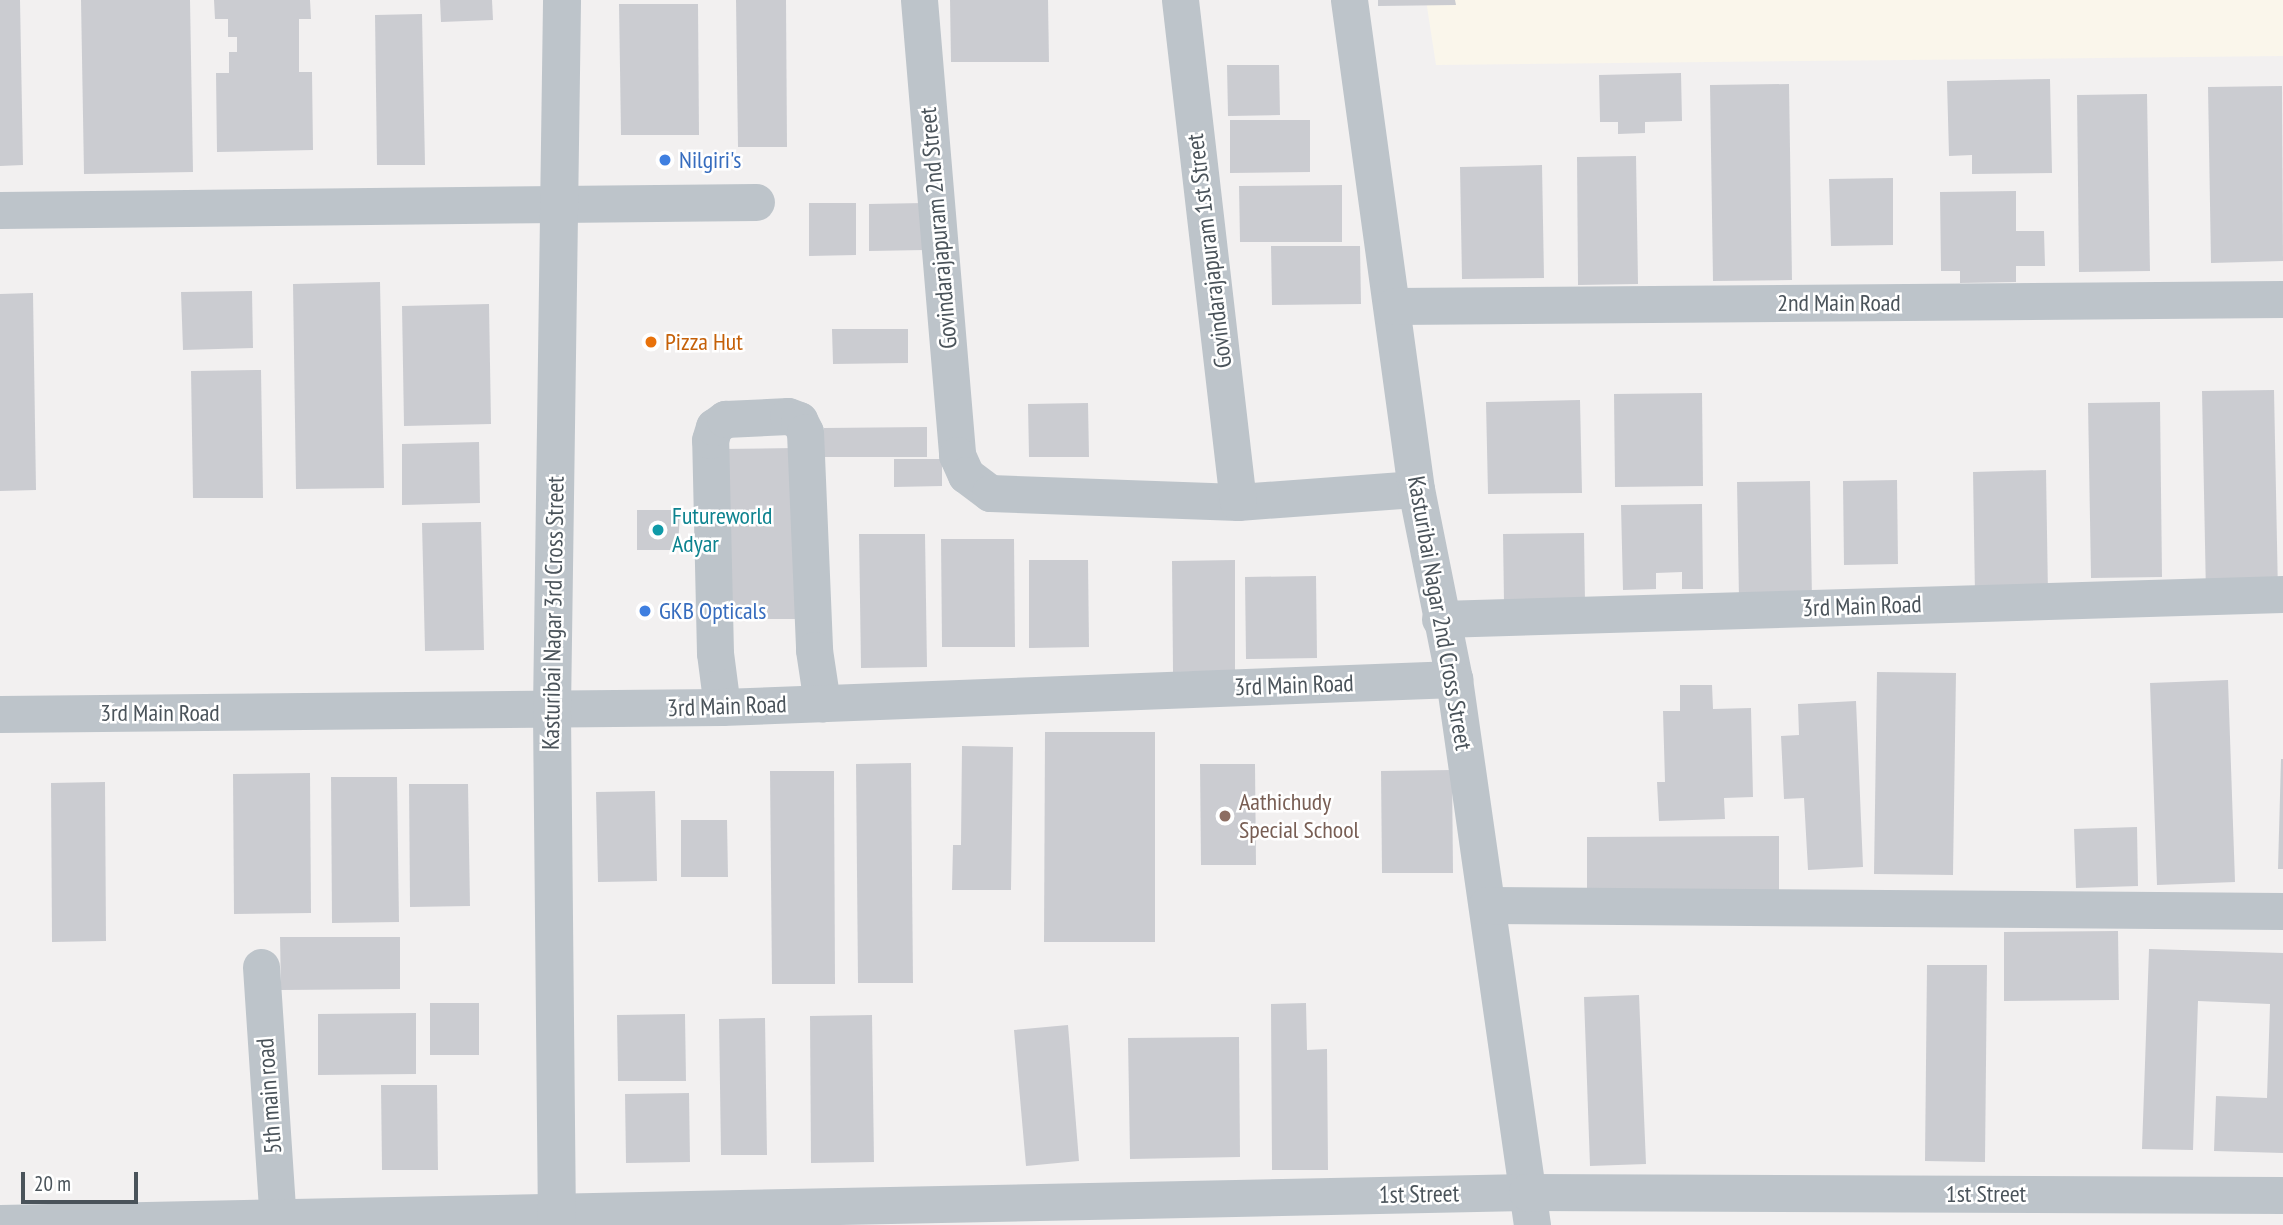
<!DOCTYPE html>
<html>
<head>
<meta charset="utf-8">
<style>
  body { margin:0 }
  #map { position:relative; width:2283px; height:1225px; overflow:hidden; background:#f2f0f0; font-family:"PT Sans Narrow",sans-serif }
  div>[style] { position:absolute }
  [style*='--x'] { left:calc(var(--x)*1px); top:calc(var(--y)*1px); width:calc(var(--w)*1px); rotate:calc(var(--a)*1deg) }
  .commercial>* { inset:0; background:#faf6eb }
  .building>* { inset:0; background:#cbccd1 }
  .minor>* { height:37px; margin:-18.5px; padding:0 18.5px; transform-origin:18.5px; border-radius:18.5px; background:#bdc4ca }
  .tertiary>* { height:38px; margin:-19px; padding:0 19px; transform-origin:19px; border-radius:19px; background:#bdc4ca }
  .dots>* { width:19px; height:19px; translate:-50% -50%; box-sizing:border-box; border:4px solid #fff; border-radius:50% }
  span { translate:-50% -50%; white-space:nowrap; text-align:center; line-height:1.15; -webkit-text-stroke:5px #fff; paint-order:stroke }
  .shop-label { font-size:24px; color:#366cbe }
  .left { translate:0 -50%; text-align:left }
  .street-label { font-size:24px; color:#4a535a }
  .food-label { font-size:24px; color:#c56008 }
  .culture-label { font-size:24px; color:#0d838f }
  .education-label { font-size:24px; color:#785e54 }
  .scale { position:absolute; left:21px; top:1172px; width:117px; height:32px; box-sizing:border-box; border:4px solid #4a535a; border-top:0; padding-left:9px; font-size:21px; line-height:24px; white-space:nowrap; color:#4a535a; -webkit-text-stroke:5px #fff; paint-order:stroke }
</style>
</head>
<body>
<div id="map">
  <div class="commercial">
    <div style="clip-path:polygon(1426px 0,2283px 0,2283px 56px,1436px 65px)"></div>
  </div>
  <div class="building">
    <div style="clip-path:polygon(0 0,20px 0,23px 165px,0 166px)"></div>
    <div style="clip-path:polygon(81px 0,190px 0,193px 172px,84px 174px)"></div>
    <div style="clip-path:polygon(214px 0,310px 0,311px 19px,299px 19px,299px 72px,312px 72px,313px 150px,217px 152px,216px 73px,229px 73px,229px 52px,237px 52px,237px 37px,228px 37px,228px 19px,215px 19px)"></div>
    <div style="clip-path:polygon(440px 0,492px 0,493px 20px,441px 22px)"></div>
    <div style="clip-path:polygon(736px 0,786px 0,787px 147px,738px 147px)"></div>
    <div style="clip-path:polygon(950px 0,1048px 0,1049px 62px,951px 62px)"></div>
    <div style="clip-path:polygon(1378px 0,1455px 0,1456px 5px,1378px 6px)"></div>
    <div style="clip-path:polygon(619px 4px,698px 4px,699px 135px,621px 135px)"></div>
    <div style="clip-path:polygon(422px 14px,425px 165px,377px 165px,375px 15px)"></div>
    <div style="clip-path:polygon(1227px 65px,1279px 65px,1280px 115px,1228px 116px)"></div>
    <div style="clip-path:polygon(1681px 73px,1682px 121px,1645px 122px,1645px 133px,1618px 134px,1618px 122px,1600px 122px,1599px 75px)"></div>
    <div style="clip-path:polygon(2050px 79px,2052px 173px,1972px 174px,1972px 155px,1949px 156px,1947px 81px)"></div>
    <div style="clip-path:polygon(1789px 84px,1792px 280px,1713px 281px,1710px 85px)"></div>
    <div style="clip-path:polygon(2282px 86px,2283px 261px,2211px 263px,2208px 87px)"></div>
    <div style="clip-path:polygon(2147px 94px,2150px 271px,2079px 272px,2077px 95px)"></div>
    <div style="clip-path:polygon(1230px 120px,1310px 120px,1310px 172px,1230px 173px)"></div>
    <div style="clip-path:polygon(1636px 156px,1638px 284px,1578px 285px,1577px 157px)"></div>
    <div style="clip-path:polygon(1542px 165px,1544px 278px,1462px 279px,1460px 167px)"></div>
    <div style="clip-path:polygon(1893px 178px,1893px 245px,1831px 246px,1829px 179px)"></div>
    <div style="clip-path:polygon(1342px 185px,1342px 242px,1240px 242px,1239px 186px)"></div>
    <div style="clip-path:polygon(2016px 191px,2016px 231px,2044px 231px,2045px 266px,2016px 266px,2016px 282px,1960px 283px,1960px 271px,1941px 271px,1940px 192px)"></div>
    <div style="clip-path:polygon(809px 203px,856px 203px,856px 255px,809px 256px)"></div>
    <div style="clip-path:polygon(924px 203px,925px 250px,869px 251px,869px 204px)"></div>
    <div style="clip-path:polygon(1271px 246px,1360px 246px,1361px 304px,1272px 305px)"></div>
    <div style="clip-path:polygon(380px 282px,384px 488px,296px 489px,293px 284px)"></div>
    <div style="clip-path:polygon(252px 291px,253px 348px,183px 350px,181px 292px)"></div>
    <div style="clip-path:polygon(33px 293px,36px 490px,0 491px,0 294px)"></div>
    <div style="clip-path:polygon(489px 304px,491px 424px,404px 426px,402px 306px)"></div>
    <div style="clip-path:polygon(832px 329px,908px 329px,908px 363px,833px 364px)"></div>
    <div style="clip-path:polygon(261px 370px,263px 498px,193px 498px,191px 371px)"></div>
    <div style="clip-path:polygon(2274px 390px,2278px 594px,2206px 595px,2202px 391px)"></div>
    <div style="clip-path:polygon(1702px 393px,1703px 486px,1615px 487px,1614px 394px)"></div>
    <div style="clip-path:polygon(1580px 400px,1582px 493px,1488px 494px,1486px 402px)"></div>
    <div style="clip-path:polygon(2160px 402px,2162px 577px,2091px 578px,2088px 403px)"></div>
    <div style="clip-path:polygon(1088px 403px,1089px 457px,1029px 457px,1028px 404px)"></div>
    <div style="clip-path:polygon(927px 427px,927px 457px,824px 457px,824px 428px)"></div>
    <div style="clip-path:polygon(479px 442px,480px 503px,402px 505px,402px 444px)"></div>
    <div style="clip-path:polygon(796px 448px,798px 619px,722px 619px,721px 449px)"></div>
    <div style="clip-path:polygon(894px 459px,942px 459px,942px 486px,894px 487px)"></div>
    <div style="clip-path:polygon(2046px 470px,2048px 595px,1975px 596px,1973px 472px)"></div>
    <div style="clip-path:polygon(1897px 480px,1898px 564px,1844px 565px,1843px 481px)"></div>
    <div style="clip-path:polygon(1810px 481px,1812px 600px,1739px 600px,1737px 482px)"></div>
    <div style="clip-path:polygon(1702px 504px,1703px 589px,1682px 589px,1682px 572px,1656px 573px,1656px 589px,1623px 590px,1621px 505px)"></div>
    <div style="clip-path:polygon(637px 510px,680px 510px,678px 550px,637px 550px)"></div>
    <div style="clip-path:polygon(481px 522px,484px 650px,425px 651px,422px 523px)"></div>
    <div style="clip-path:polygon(1584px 533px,1585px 602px,1504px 603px,1503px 534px)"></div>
    <div style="clip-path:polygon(859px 534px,925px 534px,927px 667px,861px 668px)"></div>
    <div style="clip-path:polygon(941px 539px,1014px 539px,1015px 647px,942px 647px)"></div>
    <div style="clip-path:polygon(1029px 560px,1088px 560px,1089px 647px,1029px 648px)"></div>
    <div style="clip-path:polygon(1235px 560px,1235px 671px,1173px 672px,1172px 561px)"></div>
    <div style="clip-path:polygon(1316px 576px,1317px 658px,1246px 659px,1245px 577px)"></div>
    <div style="clip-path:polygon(1877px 672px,1956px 673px,1953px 875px,1874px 874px)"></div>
    <div style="clip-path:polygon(2228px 680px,2235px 882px,2157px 885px,2150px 683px)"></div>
    <div style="clip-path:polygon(1680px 685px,1712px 685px,1713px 709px,1751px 708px,1753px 797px,1724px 798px,1725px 819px,1659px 821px,1657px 782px,1665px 782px,1663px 711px,1680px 711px)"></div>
    <div style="clip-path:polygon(1856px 701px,1863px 867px,1808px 870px,1804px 798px,1784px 799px,1781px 736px,1799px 735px,1798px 704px)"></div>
    <div style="clip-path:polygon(1045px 732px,1155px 732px,1155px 942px,1044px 942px)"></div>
    <div style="clip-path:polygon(962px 746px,1013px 747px,1011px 890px,952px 890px,953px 845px,961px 845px)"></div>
    <div style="clip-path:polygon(2281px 759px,2283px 759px,2283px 869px,2278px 869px)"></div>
    <div style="clip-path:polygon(911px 763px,913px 983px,858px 983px,856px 764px)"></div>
    <div style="clip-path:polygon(1200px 764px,1255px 764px,1256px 865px,1201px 865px)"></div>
    <div style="clip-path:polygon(1452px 770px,1453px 873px,1382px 873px,1381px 771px)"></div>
    <div style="clip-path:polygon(770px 771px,834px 771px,835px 984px,772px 984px)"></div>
    <div style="clip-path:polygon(310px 773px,311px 913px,234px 914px,233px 774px)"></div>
    <div style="clip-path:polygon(331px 777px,397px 777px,399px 922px,332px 923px)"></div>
    <div style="clip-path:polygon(105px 782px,106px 941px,52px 942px,51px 783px)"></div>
    <div style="clip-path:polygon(409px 784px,468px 784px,470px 906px,410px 907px)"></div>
    <div style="clip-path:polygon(655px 791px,657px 881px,598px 882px,596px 792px)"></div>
    <div style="clip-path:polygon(681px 820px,727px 820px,728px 877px,681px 877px)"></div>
    <div style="clip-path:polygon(2137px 827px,2138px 886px,2076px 888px,2074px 829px)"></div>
    <div style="clip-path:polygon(1779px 836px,1779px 898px,1587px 899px,1587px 837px)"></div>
    <div style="clip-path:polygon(2118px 931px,2119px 1000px,2004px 1001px,2004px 932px)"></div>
    <div style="clip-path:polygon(280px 937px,400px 937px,400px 989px,281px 990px)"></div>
    <div style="clip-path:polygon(2149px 949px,2283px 953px,2283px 1153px,2214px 1151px,2216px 1096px,2267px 1098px,2270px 1004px,2198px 1001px,2193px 1150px,2142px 1149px)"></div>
    <div style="clip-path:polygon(1927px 965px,1987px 965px,1985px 1162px,1925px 1161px)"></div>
    <div style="clip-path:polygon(1639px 995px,1646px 1164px,1590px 1166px,1584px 997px)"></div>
    <div style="clip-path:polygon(430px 1003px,479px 1003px,479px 1055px,430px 1055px)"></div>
    <div style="clip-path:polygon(1306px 1003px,1307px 1050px,1327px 1049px,1328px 1170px,1272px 1170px,1271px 1004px)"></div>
    <div style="clip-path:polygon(416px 1013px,416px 1074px,318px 1075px,318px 1014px)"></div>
    <div style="clip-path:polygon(685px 1014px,686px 1081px,618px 1081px,617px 1015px)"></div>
    <div style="clip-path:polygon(872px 1015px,874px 1162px,811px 1163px,810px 1016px)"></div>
    <div style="clip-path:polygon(765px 1018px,767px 1155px,721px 1155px,719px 1019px)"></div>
    <div style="clip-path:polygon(1068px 1025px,1079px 1161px,1026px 1166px,1014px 1030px)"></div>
    <div style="clip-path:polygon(1239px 1037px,1240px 1157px,1130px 1159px,1128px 1038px)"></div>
    <div style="clip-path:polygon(381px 1085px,437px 1085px,438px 1170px,382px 1170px)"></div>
    <div style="clip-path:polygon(689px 1093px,690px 1162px,626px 1163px,625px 1094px)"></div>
  </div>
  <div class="minor">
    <div style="--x:919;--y:0;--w:457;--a:85.2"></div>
    <div style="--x:957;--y:455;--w:22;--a:66"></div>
    <div style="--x:966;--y:475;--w:30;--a:37"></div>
    <div style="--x:990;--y:493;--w:248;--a:2.1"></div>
    <div style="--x:1238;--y:502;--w:178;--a:-4.2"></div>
    <div style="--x:1180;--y:0;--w:505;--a:83.41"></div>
    <div style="--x:1349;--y:0;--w:494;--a:82.2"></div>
    <div style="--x:1416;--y:489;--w:194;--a:78.7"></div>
    <div style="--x:1454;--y:679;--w:552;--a:81.87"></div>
    <div style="--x:0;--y:210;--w:756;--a:-0.61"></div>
    <div style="--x:1394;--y:306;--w:889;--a:-0.45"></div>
    <div style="--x:1440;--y:619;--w:843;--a:-1.7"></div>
    <div style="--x:722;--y:707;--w:54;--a:-97.4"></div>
    <div style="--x:715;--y:653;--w:213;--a:-91.3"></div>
    <div style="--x:710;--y:440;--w:14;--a:-73"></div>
    <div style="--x:714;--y:427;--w:14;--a:-36"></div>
    <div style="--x:725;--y:419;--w:63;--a:-2.7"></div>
    <div style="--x:788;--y:416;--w:12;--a:20"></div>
    <div style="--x:799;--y:420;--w:13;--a:63"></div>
    <div style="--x:805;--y:432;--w:218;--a:87.6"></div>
    <div style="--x:814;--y:650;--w:54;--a:81.4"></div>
    <div style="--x:0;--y:714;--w:722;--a:-0.56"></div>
    <div style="--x:722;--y:707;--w:733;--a:-2.19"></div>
    <div style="--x:1487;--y:905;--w:796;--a:0.43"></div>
    <div style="--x:261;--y:967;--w:259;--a:86.2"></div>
    <div style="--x:0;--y:1223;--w:1527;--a:-1.16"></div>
    <div style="--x:1527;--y:1192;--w:756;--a:0.23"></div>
  </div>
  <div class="tertiary">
    <div style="--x:557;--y:1225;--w:515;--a:-90.56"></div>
    <div style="--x:552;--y:710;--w:710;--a:-89.19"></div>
  </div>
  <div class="dots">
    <div style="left:665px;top:160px;background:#3f7fe0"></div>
    <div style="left:651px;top:342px;background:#e8710a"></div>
    <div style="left:658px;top:530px;background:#0f9aa8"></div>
    <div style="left:645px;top:611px;background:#3f7fe0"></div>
    <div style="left:1225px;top:816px;background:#8d6e63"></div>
  </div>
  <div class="shop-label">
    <span class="left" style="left:679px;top:160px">Nilgiri's</span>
    <span class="left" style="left:659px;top:611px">GKB Opticals</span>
  </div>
  <div class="street-label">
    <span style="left:938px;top:228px;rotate:-95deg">Govindarajapuram 2nd Street</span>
    <span style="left:1209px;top:251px;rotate:-97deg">Govindarajapuram 1st Street</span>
    <span style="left:1839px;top:303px">2nd Main Road</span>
    <span style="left:1862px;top:606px;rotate:-2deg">3rd Main Road</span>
    <span style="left:553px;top:613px;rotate:-89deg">Kasturibai Nagar 3rd Cross Street</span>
    <span style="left:1440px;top:613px;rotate:80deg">Kasturibai Nagar 2nd Cross Street</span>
    <span style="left:1294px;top:685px;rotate:-2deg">3rd Main Road</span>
    <span style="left:727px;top:706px;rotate:-2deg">3rd Main Road</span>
    <span style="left:160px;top:713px">3rd Main Road</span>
    <span style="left:269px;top:1096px;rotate:-94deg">5th main road</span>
    <span style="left:1419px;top:1194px;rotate:-1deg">1st Street</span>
    <span style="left:1986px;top:1194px">1st Street</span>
  </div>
  <div class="food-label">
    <span class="left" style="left:665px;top:342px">Pizza Hut</span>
  </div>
  <div class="culture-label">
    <span class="left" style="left:672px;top:530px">Futureworld<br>Adyar</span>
  </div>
  <div class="education-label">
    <span class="left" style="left:1239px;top:816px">Aathichudy<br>Special School</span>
  </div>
  <div class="scale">20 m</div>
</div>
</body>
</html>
